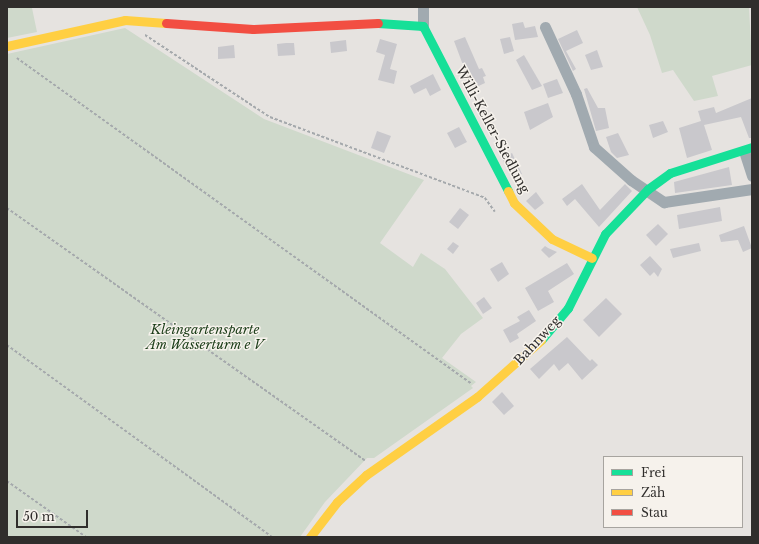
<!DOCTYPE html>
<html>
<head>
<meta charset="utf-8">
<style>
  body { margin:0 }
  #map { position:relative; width:759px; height:544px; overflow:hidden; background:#e6e3e0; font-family:"Libre Baskerville",serif }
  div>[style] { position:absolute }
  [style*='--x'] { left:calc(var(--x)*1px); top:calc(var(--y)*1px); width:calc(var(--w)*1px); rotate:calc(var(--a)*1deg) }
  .green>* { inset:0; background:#cfd9cb }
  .building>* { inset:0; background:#c9c8cc }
  .path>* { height:1.5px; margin-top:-0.75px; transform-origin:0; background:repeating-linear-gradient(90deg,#a5a9ac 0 3px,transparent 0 5px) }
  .street>* { height:11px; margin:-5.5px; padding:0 5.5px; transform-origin:5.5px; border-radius:5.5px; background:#a1aab0 }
  .fast>* { height:9px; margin:-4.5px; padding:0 4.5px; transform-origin:4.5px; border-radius:4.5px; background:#16e098 }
  .slow>* { height:9px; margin:-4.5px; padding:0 4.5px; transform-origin:4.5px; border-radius:4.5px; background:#ffcf43 }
  .jam>* { height:9px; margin:-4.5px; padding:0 4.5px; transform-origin:4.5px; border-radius:4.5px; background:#f24e42 }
  span { translate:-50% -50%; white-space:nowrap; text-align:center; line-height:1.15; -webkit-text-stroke:3px #f6f2ec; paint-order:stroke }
  .street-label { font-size:13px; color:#302e2c }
  .park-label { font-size:13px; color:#1a3c17; font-style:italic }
  .frame { position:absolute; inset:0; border:8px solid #302e2c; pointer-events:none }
  .legend { position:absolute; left:603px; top:456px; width:140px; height:72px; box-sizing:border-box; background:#f6f2ec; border:1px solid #a7a49f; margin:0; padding:5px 7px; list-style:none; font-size:12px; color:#302e2c }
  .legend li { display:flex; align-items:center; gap:8px; height:20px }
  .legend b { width:20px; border:1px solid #a7a49f }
  .scale { position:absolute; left:16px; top:510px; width:72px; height:18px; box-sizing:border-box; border:2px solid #302e2c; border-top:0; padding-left:5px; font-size:12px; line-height:14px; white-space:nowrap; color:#302e2c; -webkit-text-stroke:3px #f6f2ec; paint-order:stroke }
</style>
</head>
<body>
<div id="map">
  <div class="green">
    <div style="clip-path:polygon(7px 7px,34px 7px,32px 8px,37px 32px,7px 38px)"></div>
    <div style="clip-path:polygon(637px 7px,749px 7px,752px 65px,712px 76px,718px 96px,694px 101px,673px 70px,662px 73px,650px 35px)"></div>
    <div style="clip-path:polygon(125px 28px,264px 119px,424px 180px,380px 243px,413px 267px,421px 253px,445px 269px,483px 318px,461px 334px,442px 358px,476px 382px,471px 386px,473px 388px,374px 458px,367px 458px,325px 502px,300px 537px,7px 537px,7px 54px)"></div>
  </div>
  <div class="building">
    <div style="clip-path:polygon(523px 22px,525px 28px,535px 26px,538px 37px,515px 40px,512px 24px)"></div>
    <div style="clip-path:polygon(577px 30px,583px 43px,566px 51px,576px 69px,573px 71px,558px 39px)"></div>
    <div style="clip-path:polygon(465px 37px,479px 69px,482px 68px,486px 76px,483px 77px,485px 83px,472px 89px,454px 41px)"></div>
    <div style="clip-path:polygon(510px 37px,514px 51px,504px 54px,500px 39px)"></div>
    <div style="clip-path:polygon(380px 39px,397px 44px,390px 69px,397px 71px,394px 84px,378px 80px,385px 55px,376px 52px)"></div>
    <div style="clip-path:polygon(346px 40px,347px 51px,331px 53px,330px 42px)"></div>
    <div style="clip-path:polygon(286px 43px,294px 43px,295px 55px,278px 56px,277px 44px)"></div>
    <div style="clip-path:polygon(234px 45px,235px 58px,218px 59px,218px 47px)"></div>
    <div style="clip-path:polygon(597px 50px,603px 67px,591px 70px,585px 55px)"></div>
    <div style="clip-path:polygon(524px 55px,542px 86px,532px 90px,516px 60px)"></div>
    <div style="clip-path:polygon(433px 74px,441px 90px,430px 96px,426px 88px,414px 94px,410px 86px)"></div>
    <div style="clip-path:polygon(557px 79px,563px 93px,548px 98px,543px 84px)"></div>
    <div style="clip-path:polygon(587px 88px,598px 108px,605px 108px,609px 128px,596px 131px,584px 89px)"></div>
    <div style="clip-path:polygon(752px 98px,752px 138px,749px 138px,741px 117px,704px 125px,712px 150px,687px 158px,679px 128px,701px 121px,698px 111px,714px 107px,716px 113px)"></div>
    <div style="clip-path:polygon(548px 103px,553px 117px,530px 130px,524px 112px)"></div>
    <div style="clip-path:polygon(663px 121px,668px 132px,653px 138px,649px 125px)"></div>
    <div style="clip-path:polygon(459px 127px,467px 142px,455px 148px,447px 133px)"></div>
    <div style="clip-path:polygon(377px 131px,391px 136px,384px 153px,371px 148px)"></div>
    <div style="clip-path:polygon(618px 133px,629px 155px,617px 158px,611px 152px,606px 137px)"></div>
    <div style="clip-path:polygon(512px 153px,522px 174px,512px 178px,502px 158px)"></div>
    <div style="clip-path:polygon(729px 167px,732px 185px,675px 193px,674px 182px)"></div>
    <div style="clip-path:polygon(582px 184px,600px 210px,625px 184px,632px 191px,599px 227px,575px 199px,567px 206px,562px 199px)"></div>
    <div style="clip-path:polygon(536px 192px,544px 203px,535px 210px,526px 201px)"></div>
    <div style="clip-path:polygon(720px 207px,722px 221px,679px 229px,677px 215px)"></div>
    <div style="clip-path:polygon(460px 208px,469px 215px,458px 229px,449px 222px)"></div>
    <div style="clip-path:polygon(658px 224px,668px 234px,656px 246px,646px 235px)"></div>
    <div style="clip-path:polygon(744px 226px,752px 248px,743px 252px,738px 240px,721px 242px,719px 235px)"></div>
    <div style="clip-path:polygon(453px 242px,459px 246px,453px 254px,447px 249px)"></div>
    <div style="clip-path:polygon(699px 243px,701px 251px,673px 258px,670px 249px)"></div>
    <div style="clip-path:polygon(545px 246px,548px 248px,557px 252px,549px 258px,541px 250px)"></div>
    <div style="clip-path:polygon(650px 256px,662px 269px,658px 277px,654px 272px,650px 276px,640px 265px)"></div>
    <div style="clip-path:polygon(502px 262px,509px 274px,498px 282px,490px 269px)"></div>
    <div style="clip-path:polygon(567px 263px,574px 274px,548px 291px,554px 302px,538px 311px,525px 288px)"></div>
    <div style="clip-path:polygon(484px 297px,492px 308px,483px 314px,476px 303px)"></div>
    <div style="clip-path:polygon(606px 298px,622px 314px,599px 337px,583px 320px)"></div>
    <div style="clip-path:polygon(529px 310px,536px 321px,517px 334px,519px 338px,510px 343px,503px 330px,520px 321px,517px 317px)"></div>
    <div style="clip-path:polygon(567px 337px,590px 361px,592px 359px,598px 365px,582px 380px,568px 363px,559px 371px,554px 364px,539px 379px,530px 369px)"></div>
    <div style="clip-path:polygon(502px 392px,514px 406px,504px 415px,492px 402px)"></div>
  </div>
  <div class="path">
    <div style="--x:145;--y:35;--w:149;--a:33.3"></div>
    <div style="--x:270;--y:117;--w:230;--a:20.6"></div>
    <div style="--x:485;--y:198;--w:17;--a:54"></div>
    <div style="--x:17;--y:58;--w:560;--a:35.62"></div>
    <div style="--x:7;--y:208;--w:438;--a:35.2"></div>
    <div style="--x:7;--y:345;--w:327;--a:35.9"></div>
    <div style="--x:7;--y:481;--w:97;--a:35.3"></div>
  </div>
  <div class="street">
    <div style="--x:423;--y:7;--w:19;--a:90"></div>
    <div style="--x:545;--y:27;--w:74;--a:65.2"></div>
    <div style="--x:576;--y:94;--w:56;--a:71.2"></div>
    <div style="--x:594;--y:147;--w:50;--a:41.7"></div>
    <div style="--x:631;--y:180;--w:40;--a:34"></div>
    <div style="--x:664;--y:202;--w:89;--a:-8.4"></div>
    <div style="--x:744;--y:151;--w:26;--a:72"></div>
  </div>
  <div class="fast">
    <div style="--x:378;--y:23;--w:45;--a:3.8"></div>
    <div style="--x:423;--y:26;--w:186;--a:62.7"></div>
    <div style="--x:541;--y:340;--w:42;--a:-49.8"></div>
    <div style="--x:568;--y:308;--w:83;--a:-63.4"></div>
    <div style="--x:605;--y:234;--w:62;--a:-46.3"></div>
    <div style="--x:648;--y:189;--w:27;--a:-36"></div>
    <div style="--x:670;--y:173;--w:86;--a:-17.6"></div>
  </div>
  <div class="slow">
    <div style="--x:7;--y:46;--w:121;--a:-12.4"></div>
    <div style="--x:125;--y:20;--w:41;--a:4.2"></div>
    <div style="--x:508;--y:191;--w:13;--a:63"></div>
    <div style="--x:514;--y:203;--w:52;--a:43.5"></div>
    <div style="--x:552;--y:239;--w:44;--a:25.4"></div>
    <div style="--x:310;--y:537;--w:44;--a:-52.4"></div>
    <div style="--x:337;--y:502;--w:40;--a:-43"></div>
    <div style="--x:366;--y:475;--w:136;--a:-35.1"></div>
    <div style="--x:477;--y:397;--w:86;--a:-41.7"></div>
  </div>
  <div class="jam">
    <div style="--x:166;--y:23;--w:87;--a:3.9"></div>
    <div style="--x:253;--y:29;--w:125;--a:-2.7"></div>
  </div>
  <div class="street-label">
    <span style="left:492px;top:130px;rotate:62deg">Willi-Keller-Siedlung</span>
    <span style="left:538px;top:341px;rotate:-47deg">Bahnweg</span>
  </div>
  <div class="park-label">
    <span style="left:205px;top:338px">Kleingartensparte<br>Am Wasserturm e V</span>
  </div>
  <div class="frame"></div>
  <ul class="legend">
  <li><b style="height:5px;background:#16e098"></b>Frei</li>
  <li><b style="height:5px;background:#ffcf43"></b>Zäh</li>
  <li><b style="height:5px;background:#f24e42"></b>Stau</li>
  </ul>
  <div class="scale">50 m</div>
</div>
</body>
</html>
